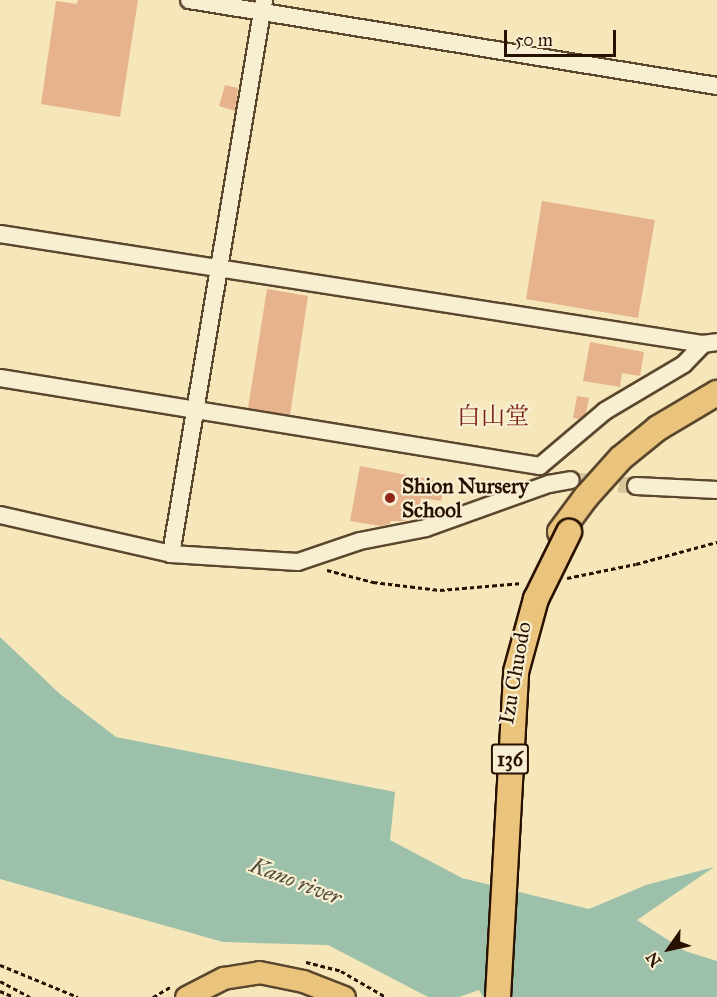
<!DOCTYPE html>
<html>
<head>
<meta charset="utf-8">
<style>
  body { margin:0 }
  #map { position:relative; width:717px; height:997px; overflow:hidden; background:#f5e7b9; font-family:"IM FELL Great Primer","Noto Serif JP",serif }
  div>[style] { position:absolute }
  [style*='--x'] { left:calc(var(--x)*1px); top:calc(var(--y)*1px); width:calc(var(--w)*1px); rotate:calc(var(--a)*1deg) }
  .water>* { inset:0; background:#9dc0ab }
  .building>* { inset:0; background:#e7b38c }
  .minor-tunnel>* { height:16px; margin-top:-8px; transform-origin:0; background:repeating-linear-gradient(90deg,#d6c79d 0 16px,transparent 0 24px) }
  .path>* { height:3px; margin-top:-1.5px; transform-origin:0; background:repeating-linear-gradient(90deg,#281100 0 4.5px,transparent 0 7.5px) }
  .roads { filter:drop-shadow(2px 0 #5b462e) drop-shadow(-2px 0 #5b462e) drop-shadow(0 2px #5b462e) drop-shadow(0 -2px #5b462e) }
  .minor>* { height:16px; margin:-8px; padding:0 8px; transform-origin:8px; border-radius:8px; background:#f8efd2 }
  .major>* { height:21px; margin:-10.5px; padding:0 10.5px; transform-origin:10.5px; border-radius:10.5px; background:#eac47c }
  .highway>* { height:24px; margin:-12px; padding:0 12px; transform-origin:12px; border-radius:12px; background:#eac47c }
  .bridges { filter:drop-shadow(2px 0 #281100) drop-shadow(-2px 0 #281100) drop-shadow(0 2px #281100) drop-shadow(0 -2px #281100) }
  .highway-bridge>* { height:24px; margin:-12px; padding:0 12px; transform-origin:12px; border-radius:12px; background:#eac47c }
  .dots>* { width:16px; height:16px; translate:-50% -50%; box-sizing:border-box; border:3px solid #f8efd2; border-radius:50% }
  span { translate:-50% -50%; white-space:nowrap; text-align:center; line-height:1.15; -webkit-text-stroke:4.5px #f8efd2; paint-order:stroke }
  .shield-label span { padding:2px 4px; background:#f8efd2; border:2px solid; border-radius:4px; -webkit-text-stroke-width:0 }
  .shield-label { font-size:20px; color:#281100; font-weight:700 }
  .poi-label { font-size:21px; color:#281100; font-weight:700 }
  .left { translate:0 -50%; text-align:left }
  .street-label { font-size:21px; color:#281100 }
  .water-label { font-size:22px; color:#514e3c; font-style:italic }
  .quarter-label { font-size:24px; color:#7a1f14 }
  .north { position:absolute; left:639px; top:919px; width:60px; height:60px; -webkit-text-stroke:4px #f8efd2; paint-order:stroke; rotate:236deg; font-size:16px; font-weight:700; line-height:24px; text-align:center; color:#281100 }
  .north::after { content:''; display:block; margin:auto; width:21px; height:27px; background:#281100; clip-path:polygon(50% 0,100% 100%,50% 72%,0 100%) }
  .scale { position:absolute; left:504px; top:30px; width:112px; height:27px; box-sizing:border-box; border:3px solid #281100; border-top:0; padding-left:8px; font-size:18px; line-height:21px; white-space:nowrap; color:#281100; -webkit-text-stroke:4px #f8efd2; paint-order:stroke }
</style>
</head>
<body>
<div id="map">
  <div class="water">
    <div style="clip-path:polygon(0 637px,60px 694px,116px 737px,395px 792px,390px 840px,462px 878px,589px 909px,646px 885px,714px 867px,637px 920px,685px 951px,717px 961px,717px 997px,483px 997px,479px 990px,459px 997px,428px 997px,328px 945px,223px 942px,0 879px)"></div>
  </div>
  <div class="building">
    <div style="clip-path:polygon(78px 0,138px 0,120px 117px,41px 104px,56px 1px,77px 4px)"></div>
    <div style="clip-path:polygon(225px 85px,238px 88px,235px 111px,219px 106px)"></div>
    <div style="clip-path:polygon(542px 201px,655px 220px,638px 318px,526px 299px)"></div>
    <div style="clip-path:polygon(267px 289px,308px 296px,290px 415px,248px 408px)"></div>
    <div style="clip-path:polygon(590px 342px,644px 352px,640px 376px,622px 373px,620px 387px,583px 381px)"></div>
    <div style="clip-path:polygon(577px 396px,589px 398px,586px 413px,579px 419px,573px 418px)"></div>
    <div style="clip-path:polygon(360px 466px,433px 480px,432px 484px,444px 486px,441px 501px,421px 498px,418px 514px,406px 512px,405px 521px,390px 521px,390px 524px,380px 526px,350px 521px)"></div>
  </div>
  <div class="minor-tunnel">
    <div style="--x:571;--y:480;--w:65;--a:5.3"></div>
  </div>
  <div class="path">
    <div style="--x:327;--y:570;--w:48;--a:14.6"></div>
    <div style="--x:373;--y:582;--w:67;--a:6.8"></div>
    <div style="--x:440;--y:590;--w:82;--a:-4.9"></div>
    <div style="--x:567;--y:578;--w:70;--a:-11.5"></div>
    <div style="--x:636;--y:564;--w:84;--a:-15.2"></div>
    <div style="--x:306;--y:962;--w:36;--a:14"></div>
    <div style="--x:341;--y:971;--w:52;--a:30"></div>
    <div style="--x:0;--y:965;--w:84;--a:22.3"></div>
    <div style="--x:0;--y:981;--w:34;--a:28"></div>
    <div style="--x:0;--y:991;--w:15;--a:23"></div>
    <div style="--x:153;--y:997;--w:22;--a:-30"></div>
  </div>
  <div class="roads">
    <div class="minor">
      <div style="--x:189;--y:0;--w:535;--a:9.25"></div>
      <div style="--x:0;--y:234;--w:712;--a:8.89"></div>
      <div style="--x:703;--y:344;--w:14;--a:-8"></div>
      <div style="--x:0;--y:378;--w:547;--a:9.26"></div>
      <div style="--x:540;--y:466;--w:85;--a:-40.2"></div>
      <div style="--x:605;--y:411;--w:92;--a:-30.7"></div>
      <div style="--x:684;--y:364;--w:28;--a:-46"></div>
      <div style="--x:636;--y:486;--w:81;--a:2.8"></div>
      <div style="--x:0;--y:515;--w:175;--a:12.8"></div>
      <div style="--x:171;--y:554;--w:127;--a:3.6"></div>
      <div style="--x:298;--y:562;--w:65;--a:-18.7"></div>
      <div style="--x:360;--y:541;--w:67;--a:-11.1"></div>
      <div style="--x:426;--y:528;--w:131;--a:-19.7"></div>
      <div style="--x:549;--y:484;--w:22;--a:-10"></div>
      <div style="--x:171;--y:554;--w:562;--a:-80.47"></div>
    </div>
    <div class="major">
      <div style="--x:186;--y:997;--w:42;--a:-27.2"></div>
      <div style="--x:223;--y:978;--w:36;--a:-9"></div>
      <div style="--x:259;--y:972;--w:45;--a:11.6"></div>
      <div style="--x:303;--y:981;--w:44;--a:21.3"></div>
    </div>
    <div class="highway">
      <div style="--x:560;--y:532;--w:44;--a:-53.4"></div>
      <div style="--x:586;--y:497;--w:52;--a:-48.1"></div>
      <div style="--x:621;--y:458;--w:48;--a:-39"></div>
      <div style="--x:658;--y:428;--w:69;--a:-30.7"></div>
    </div>
  </div>
  <div class="bridges">
    <div class="highway-bridge">
      <div style="--x:498;--y:997;--w:325;--a:-86.8"></div>
      <div style="--x:516;--y:672;--w:76;--a:-74.7"></div>
      <div style="--x:536;--y:599;--w:75;--a:-63.8"></div>
    </div>
  </div>
  <div class="dots">
    <div style="left:390px;top:498px;background:#8f2418"></div>
  </div>
  <div class="shield-label">
    <span style="left:510px;top:759px">136</span>
  </div>
  <div class="poi-label">
    <span class="left" style="left:402px;top:498px">Shion Nursery<br>School</span>
  </div>
  <div class="street-label">
    <span style="left:515px;top:673px;rotate:-80deg">Izu Chuodo</span>
  </div>
  <div class="water-label">
    <span style="left:296px;top:881px;rotate:21deg">Kano river</span>
  </div>
  <div class="quarter-label">
    <span style="left:493px;top:417px">白山堂</span>
  </div>
  <div class="north">N</div>
  <div class="scale">50 m</div>
</div>
</body>
</html>
